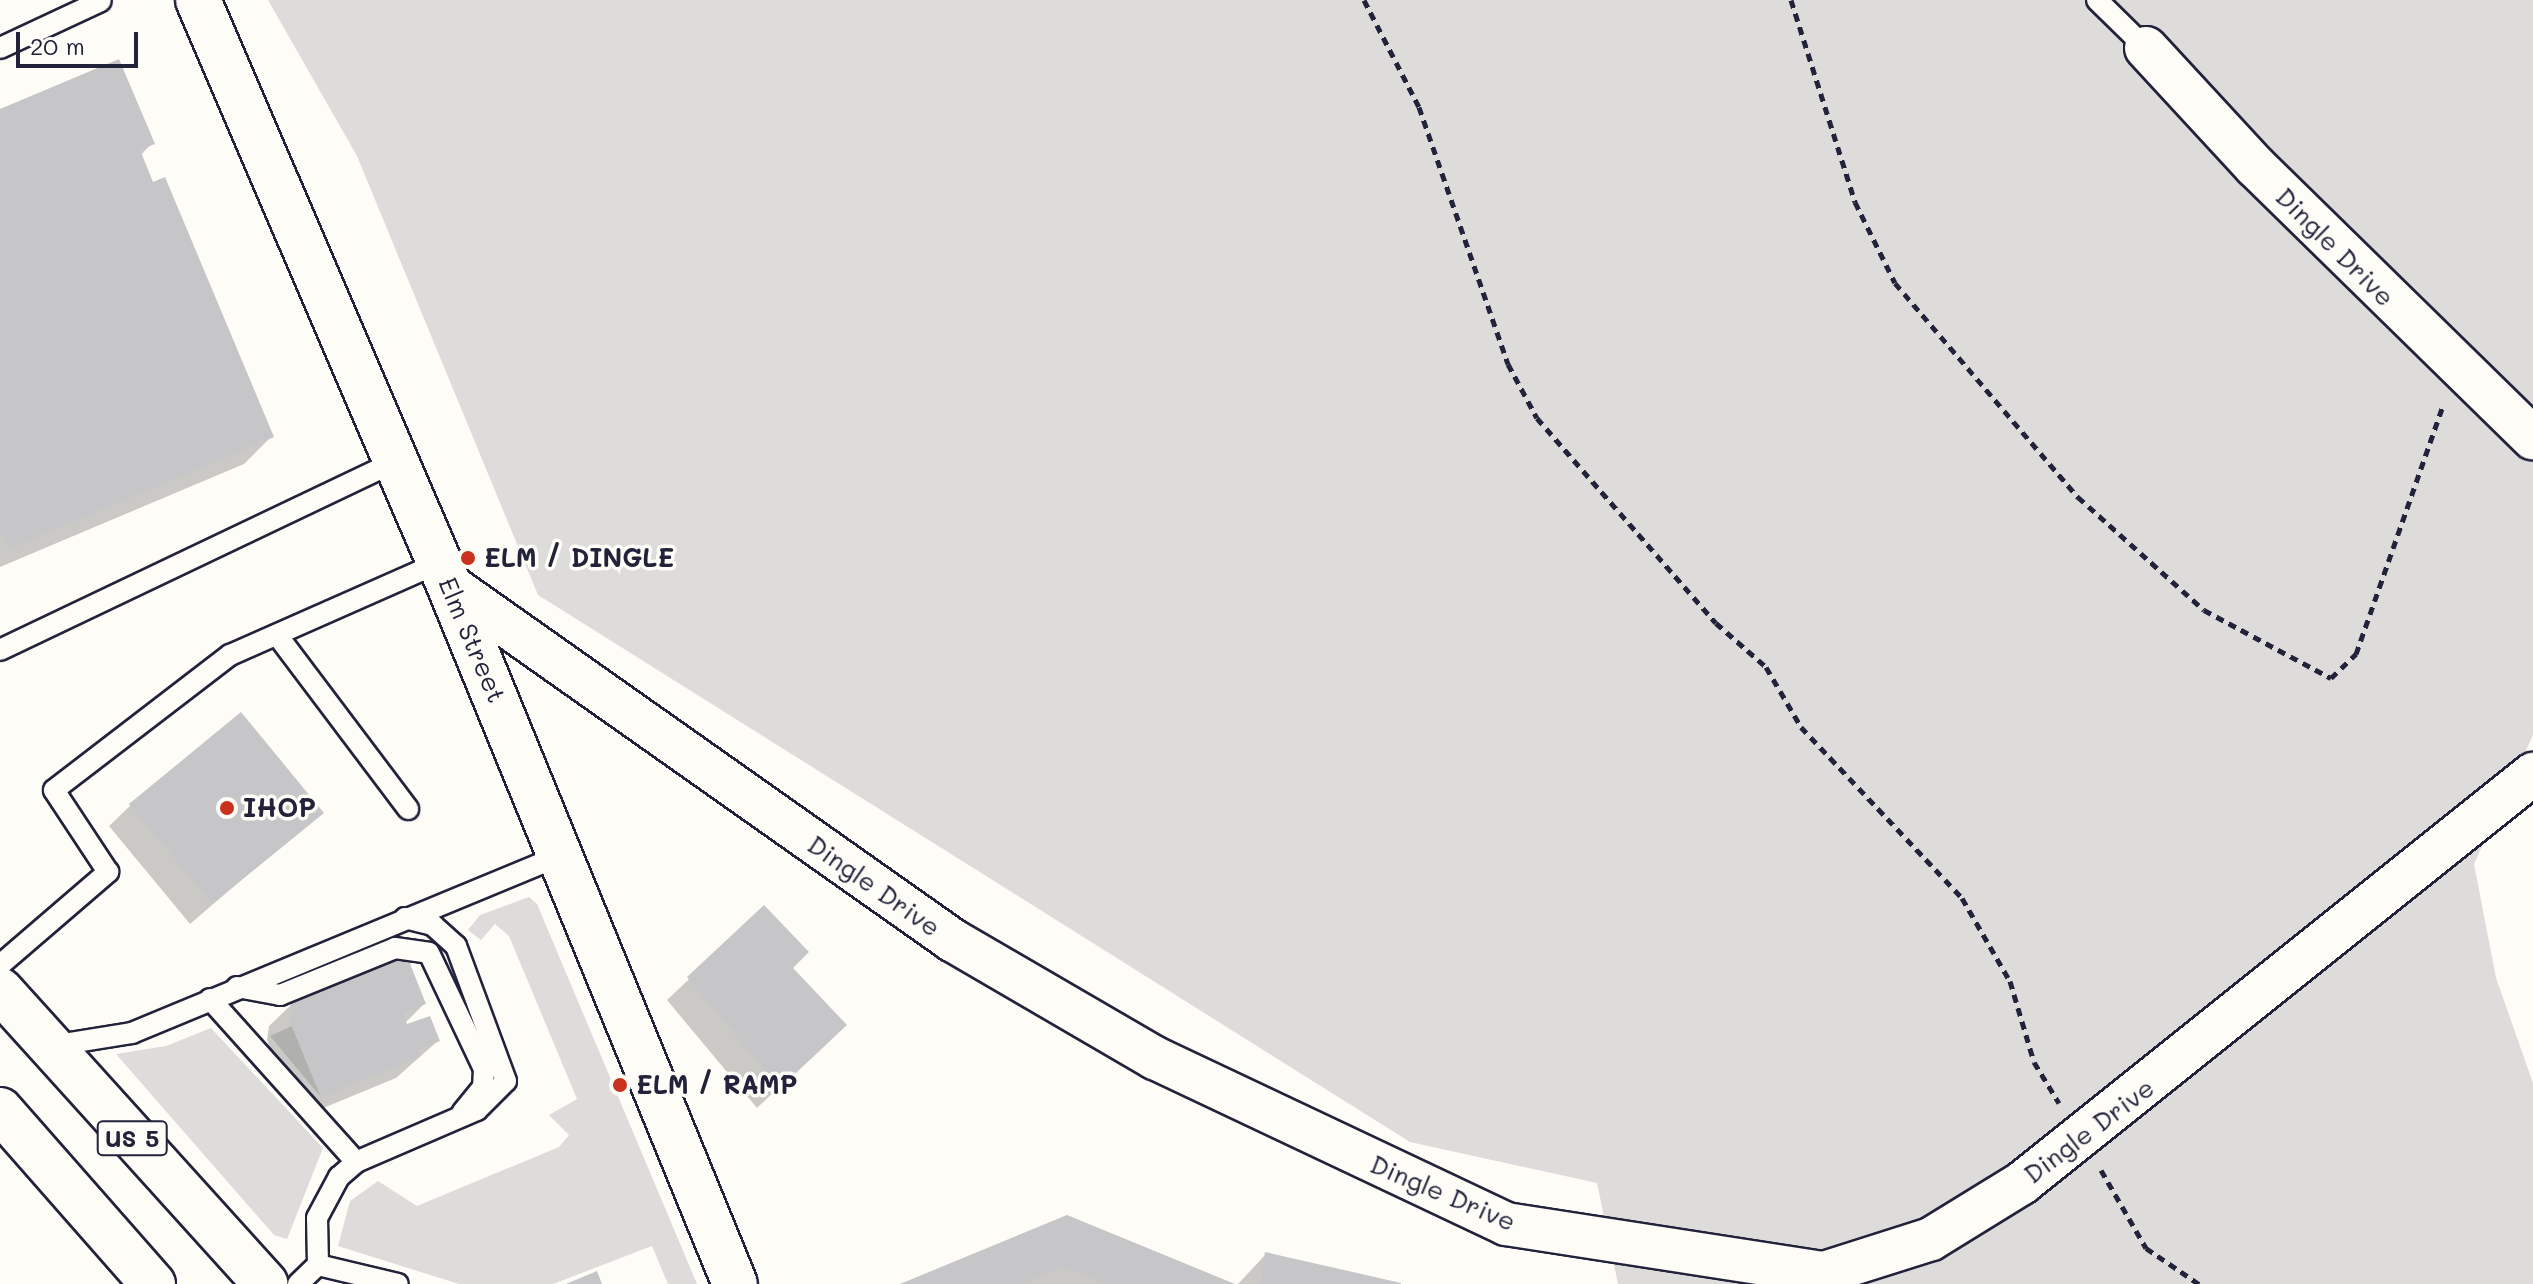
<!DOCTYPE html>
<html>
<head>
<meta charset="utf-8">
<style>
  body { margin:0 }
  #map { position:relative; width:2533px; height:1284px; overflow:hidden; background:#fdfcf7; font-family:Mali,sans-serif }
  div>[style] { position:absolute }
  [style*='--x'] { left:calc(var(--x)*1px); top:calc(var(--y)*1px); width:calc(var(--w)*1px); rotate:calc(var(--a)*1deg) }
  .green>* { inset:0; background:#dddcdb }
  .shadow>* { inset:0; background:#0003 }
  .building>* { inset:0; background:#c6c6c8 }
  .path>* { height:5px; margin-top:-2.5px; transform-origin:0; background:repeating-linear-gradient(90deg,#22223b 0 8px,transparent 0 14px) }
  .roads { filter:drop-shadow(2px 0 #22223b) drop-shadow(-2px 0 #22223b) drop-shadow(0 2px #22223b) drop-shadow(0 -2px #22223b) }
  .service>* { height:20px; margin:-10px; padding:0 10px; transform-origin:10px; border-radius:10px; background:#fdfcf7 }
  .minor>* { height:42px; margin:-21px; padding:0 21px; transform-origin:21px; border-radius:21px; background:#fdfcf7 }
  .secondary>* { height:44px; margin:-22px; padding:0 22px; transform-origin:22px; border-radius:22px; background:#fdfcf7 }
  .primary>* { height:44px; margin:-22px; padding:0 22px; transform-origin:22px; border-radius:22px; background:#fdfcf7 }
  .dots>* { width:22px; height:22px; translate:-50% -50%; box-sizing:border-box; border:4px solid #fdfcf7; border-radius:50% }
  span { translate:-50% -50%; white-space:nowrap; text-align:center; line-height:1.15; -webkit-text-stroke:7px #fdfcf7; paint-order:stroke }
  .shield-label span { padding:2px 6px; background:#fdfcf7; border:2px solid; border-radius:6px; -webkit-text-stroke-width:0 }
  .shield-label { font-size:24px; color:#22223b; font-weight:700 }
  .street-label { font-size:26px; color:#22223b }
  .poi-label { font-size:26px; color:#22223b; font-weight:700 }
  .left { translate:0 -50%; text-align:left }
  .scale { position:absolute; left:16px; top:32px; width:122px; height:36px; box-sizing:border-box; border:4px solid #22223b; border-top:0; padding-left:10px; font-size:24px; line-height:28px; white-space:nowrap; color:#22223b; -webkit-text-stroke:6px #fdfcf7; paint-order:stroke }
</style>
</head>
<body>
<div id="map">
  <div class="green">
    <div style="clip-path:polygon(268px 0,2533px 0,2533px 735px,2474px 864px,2496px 978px,2533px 1083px,2533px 1284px,1618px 1284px,1597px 1183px,1410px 1142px,538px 595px,357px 156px)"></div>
    <div style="clip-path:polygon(529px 897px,537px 904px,697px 1284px,668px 1284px,652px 1246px,553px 1284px,459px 1284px,338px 1246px,350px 1201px,378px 1181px,417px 1206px,559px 1147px,569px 1135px,549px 1115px,577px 1099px,509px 936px,495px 924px,481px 940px,468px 930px,480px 915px)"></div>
    <div style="clip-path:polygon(292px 1026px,321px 1097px,270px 1036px)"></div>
    <div style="clip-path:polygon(211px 1028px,323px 1148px,287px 1239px,274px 1235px,116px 1054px,166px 1046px)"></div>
  </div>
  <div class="shadow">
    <div style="clip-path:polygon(0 111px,152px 143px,140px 156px,272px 436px,244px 464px,0 567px)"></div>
    <div style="clip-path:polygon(131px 805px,321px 812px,190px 924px,109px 826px)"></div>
    <div style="clip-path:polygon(764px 908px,822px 1046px,757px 1108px,667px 1000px)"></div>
    <div style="clip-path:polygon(424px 1004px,405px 1023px,438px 1041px,431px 1047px,396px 1078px,299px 1118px,267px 1040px,269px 1026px,291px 1005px)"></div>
    <div style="clip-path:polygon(1067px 1217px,1230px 1284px,905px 1284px)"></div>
    <div style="clip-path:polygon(1266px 1254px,1398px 1284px,1238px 1284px)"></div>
  </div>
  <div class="building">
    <div style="clip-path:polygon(119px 59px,155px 144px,140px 150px,153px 182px,165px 177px,274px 437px,9px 549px,0 533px,0 109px)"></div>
    <div style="clip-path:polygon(241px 712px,324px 813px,212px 904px,129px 804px)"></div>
    <div style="clip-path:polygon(764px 905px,809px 952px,793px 968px,847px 1025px,780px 1088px,687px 977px)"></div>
    <div style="clip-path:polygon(407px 956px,426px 1004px,403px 1013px,407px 1024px,430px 1016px,440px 1041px,418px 1050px,420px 1057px,321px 1097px,288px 1017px,295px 1015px,290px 1003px)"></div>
    <div style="clip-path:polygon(1067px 1215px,1235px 1284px,1106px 1284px,1063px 1267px,1022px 1284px,900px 1284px)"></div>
    <div style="clip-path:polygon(1265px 1252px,1401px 1283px,1401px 1284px,1260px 1284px)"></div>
    <div style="clip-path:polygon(597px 1271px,602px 1284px,566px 1284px)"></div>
  </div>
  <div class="path">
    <div style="--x:1364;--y:0;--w:120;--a:62.8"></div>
    <div style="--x:1419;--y:107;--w:272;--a:70.9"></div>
    <div style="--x:1508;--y:364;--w:61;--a:61.8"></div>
    <div style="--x:1537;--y:418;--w:272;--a:48.9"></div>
    <div style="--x:1716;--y:623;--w:67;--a:41.3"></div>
    <div style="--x:1766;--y:667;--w:69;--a:59.7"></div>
    <div style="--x:1801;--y:727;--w:235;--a:46.7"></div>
    <div style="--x:1962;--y:898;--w:96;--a:60"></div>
    <div style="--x:2010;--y:981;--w:84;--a:73.5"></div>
    <div style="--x:2034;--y:1062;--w:48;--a:58.6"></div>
    <div style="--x:1791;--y:0;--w:212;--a:72.4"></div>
    <div style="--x:1855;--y:202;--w:90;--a:63.7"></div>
    <div style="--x:1895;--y:283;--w:282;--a:49.5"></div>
    <div style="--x:2078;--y:497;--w:169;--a:41.9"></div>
    <div style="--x:2204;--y:610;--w:144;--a:28.2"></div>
    <div style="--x:2331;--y:678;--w:35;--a:-44"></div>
    <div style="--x:2356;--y:654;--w:261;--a:-70.7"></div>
    <div style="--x:2101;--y:1170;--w:90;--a:60"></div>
    <div style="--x:2146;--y:1248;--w:64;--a:34.2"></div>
  </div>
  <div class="roads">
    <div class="service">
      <div style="--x:2097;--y:0;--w:69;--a:44.4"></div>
      <div style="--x:0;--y:48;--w:111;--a:-25"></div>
      <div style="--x:277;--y:635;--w:218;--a:53"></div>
      <div style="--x:0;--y:650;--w:439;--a:-25.5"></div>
      <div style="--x:0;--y:965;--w:143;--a:-40.7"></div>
      <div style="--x:108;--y:872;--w:98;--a:-123.4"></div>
      <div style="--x:54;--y:790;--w:222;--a:-37.5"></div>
      <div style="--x:230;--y:655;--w:228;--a:-23.8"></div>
      <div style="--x:237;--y:987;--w:44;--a:10.5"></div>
      <div style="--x:280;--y:995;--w:124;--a:-22.2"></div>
      <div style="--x:395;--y:948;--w:34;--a:8"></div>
      <div style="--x:429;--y:953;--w:128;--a:64.6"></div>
      <div style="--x:484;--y:1069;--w:18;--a:93"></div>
      <div style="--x:483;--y:1087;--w:33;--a:129"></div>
      <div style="--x:210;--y:999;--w:219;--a:48.1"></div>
      <div style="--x:51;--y:1046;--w:82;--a:-9.1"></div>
      <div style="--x:132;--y:1033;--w:465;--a:-22.5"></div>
      <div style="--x:318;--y:1265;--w:82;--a:13.4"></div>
      <div style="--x:298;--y:1284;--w:28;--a:-44"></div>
      <div style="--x:318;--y:1265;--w:47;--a:-91.2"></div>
      <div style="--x:317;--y:1218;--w:47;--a:-61.8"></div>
      <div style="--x:339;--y:1177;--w:23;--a:-41"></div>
      <div style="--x:356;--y:1162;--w:132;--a:-23.3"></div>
      <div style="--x:477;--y:1110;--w:41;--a:-45"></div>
      <div style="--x:506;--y:1081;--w:144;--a:-110.3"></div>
      <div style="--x:456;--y:946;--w:31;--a:-138"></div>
      <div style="--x:433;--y:925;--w:29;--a:-166"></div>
    </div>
    <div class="minor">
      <div style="--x:2146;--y:48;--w:162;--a:47.3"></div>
      <div style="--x:2256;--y:167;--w:388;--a:44.4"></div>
      <div style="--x:449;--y:585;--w:616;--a:35.21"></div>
      <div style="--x:952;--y:940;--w:235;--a:30.2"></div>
      <div style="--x:1155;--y:1058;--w:388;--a:25.3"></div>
      <div style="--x:1506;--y:1224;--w:322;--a:8.8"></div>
      <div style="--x:1824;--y:1273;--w:112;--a:-17.6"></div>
      <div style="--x:1931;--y:1239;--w:107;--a:-31.6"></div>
      <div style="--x:2022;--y:1183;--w:655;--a:-38.67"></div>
    </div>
    <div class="secondary">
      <div style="--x:198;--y:0;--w:637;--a:66.78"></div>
      <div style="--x:449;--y:585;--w:755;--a:67.75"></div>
    </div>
    <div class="primary">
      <div style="--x:0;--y:990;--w:396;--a:47.9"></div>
      <div style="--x:0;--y:1110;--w:232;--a:48.7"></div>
    </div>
  </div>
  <div class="dots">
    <div style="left:468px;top:558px;background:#c8321e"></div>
    <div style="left:227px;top:808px;background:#c8321e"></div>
    <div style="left:620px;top:1085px;background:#c8321e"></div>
  </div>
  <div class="shield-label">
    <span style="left:132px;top:1138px">US 5</span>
  </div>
  <div class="street-label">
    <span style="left:2335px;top:247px;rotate:45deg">Dingle Drive</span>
    <span style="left:472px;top:640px;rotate:67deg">Elm Street</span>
    <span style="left:874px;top:886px;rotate:35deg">Dingle Drive</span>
    <span style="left:2089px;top:1131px;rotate:-37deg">Dingle Drive</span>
    <span style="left:1443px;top:1193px;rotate:23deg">Dingle Drive</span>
  </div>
  <div class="poi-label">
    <span class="left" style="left:484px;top:558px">ELM / DINGLE</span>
    <span class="left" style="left:243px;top:808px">IHOP</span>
    <span class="left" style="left:636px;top:1085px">ELM / RAMP</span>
  </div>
  <div class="scale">20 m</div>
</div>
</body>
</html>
